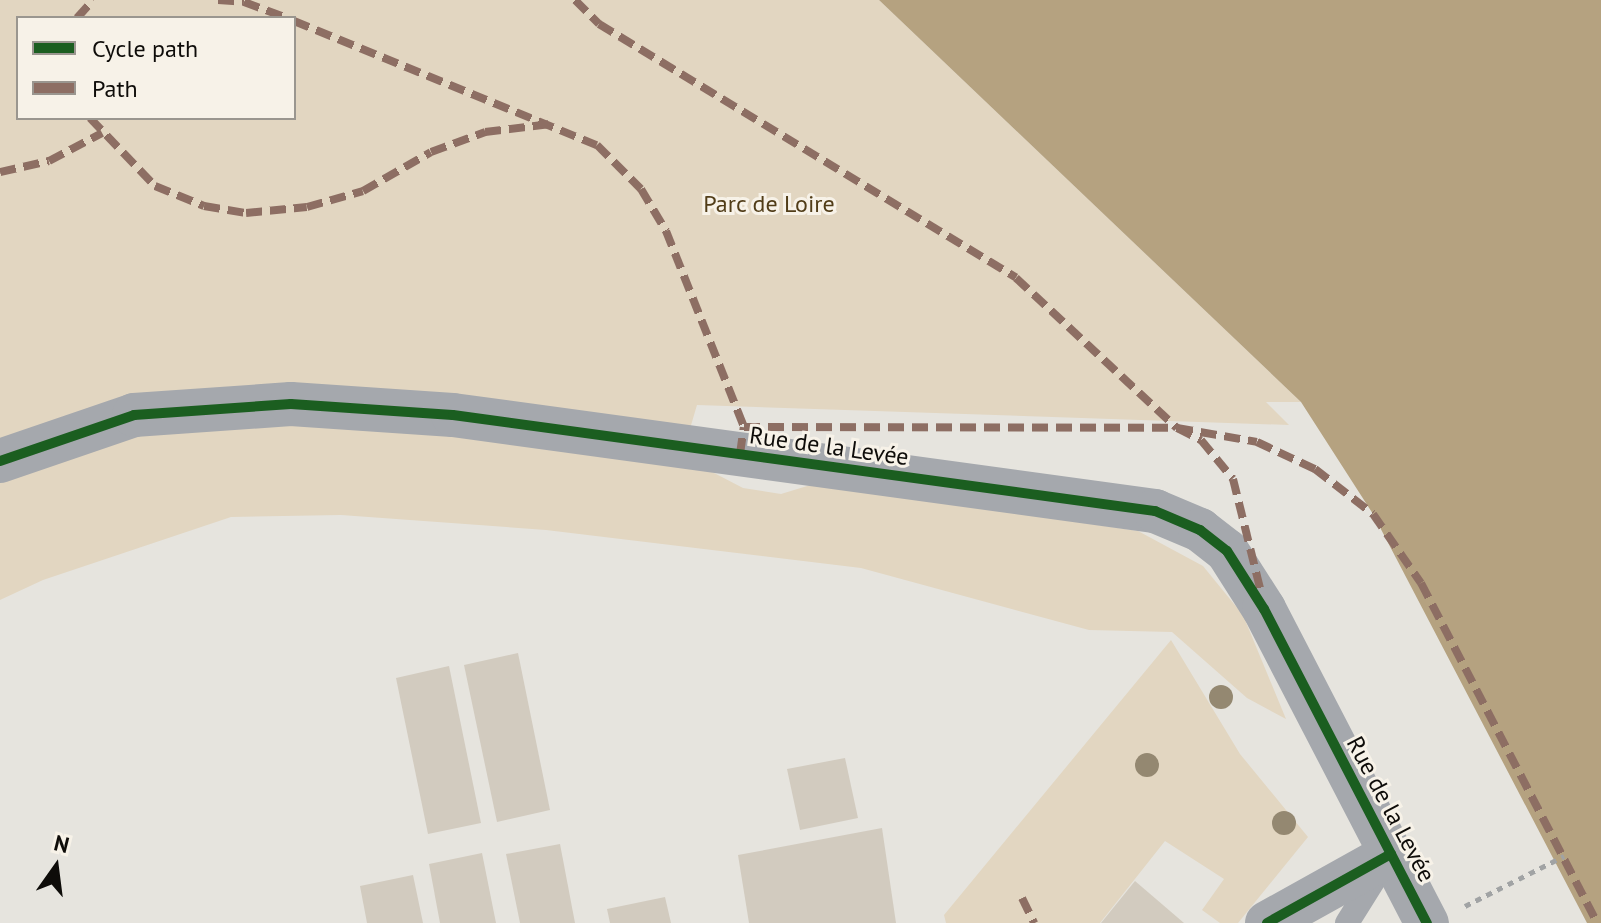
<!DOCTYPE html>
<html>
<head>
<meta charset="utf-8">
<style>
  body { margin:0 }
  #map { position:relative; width:1601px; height:923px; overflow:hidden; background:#e6e4de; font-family:"PT Sans",sans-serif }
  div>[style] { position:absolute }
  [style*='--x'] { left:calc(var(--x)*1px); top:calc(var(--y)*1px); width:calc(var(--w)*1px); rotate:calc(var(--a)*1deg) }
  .green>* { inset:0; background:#e2d6c1 }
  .water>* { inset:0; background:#b5a280 }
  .building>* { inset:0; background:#d2cbbf }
  .path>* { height:5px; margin-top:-2.5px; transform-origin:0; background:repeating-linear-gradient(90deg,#a1a3a4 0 6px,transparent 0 12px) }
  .lane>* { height:24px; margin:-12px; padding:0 12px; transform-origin:12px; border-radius:12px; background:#a5a8ad }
  .street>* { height:44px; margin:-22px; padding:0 22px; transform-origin:22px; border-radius:22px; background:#a5a8ad }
  .quiet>* { height:8px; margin-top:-4px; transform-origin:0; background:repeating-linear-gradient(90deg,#8d6e63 0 16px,transparent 0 24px) }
  .cycleway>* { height:10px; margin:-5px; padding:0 5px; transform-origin:5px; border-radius:5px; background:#1b5e20 }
  .trees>* { width:24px; height:24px; margin:-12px; border-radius:50%; background:#948871 }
  span { translate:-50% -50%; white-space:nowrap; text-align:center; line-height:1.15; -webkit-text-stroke:6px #f7f2e8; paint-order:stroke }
  .park-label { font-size:24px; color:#513d18 }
  .street-label { font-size:24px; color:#0e0c09 }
  .legend { position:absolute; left:16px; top:16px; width:280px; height:104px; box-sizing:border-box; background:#f7f2e8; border:2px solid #9a968f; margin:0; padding:10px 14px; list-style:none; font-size:24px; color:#0e0c09 }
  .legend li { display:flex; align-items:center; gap:16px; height:40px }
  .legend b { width:40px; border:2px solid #9a968f }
  .north { position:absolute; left:16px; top:827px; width:80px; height:80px; -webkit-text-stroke:6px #f7f2e8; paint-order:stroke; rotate:14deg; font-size:22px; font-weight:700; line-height:32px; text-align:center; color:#0e0c09 }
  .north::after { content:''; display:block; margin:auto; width:28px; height:36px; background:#0e0c09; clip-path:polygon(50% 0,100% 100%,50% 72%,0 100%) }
</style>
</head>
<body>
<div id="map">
  <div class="green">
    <div style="clip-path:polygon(evenodd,0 0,879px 0,1301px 402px,1266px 402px,1289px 425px,697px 405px,689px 432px,369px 397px,0 449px,0 0,18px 18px,294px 18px,294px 118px,18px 118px,18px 18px)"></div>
    <div style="clip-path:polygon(278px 416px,691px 461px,743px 488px,781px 494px,817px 483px,1138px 531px,1203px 566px,1243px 615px,1286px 719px,1247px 698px,1172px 632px,1089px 630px,861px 568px,546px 530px,341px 515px,231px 517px,43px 580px,0 600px,0 471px,92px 439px)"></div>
    <div style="clip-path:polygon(1171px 640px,1240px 754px,1308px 837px,1238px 923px,1220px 923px,1202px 910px,1224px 879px,1165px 841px,1100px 923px,946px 923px,944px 915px)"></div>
  </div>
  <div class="water">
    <div style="clip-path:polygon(879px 0,1601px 0,1601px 923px,1587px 923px,1373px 514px,1301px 402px)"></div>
  </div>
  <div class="building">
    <div style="clip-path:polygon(518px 653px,550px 810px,497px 822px,464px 665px)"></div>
    <div style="clip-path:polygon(449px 666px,481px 823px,428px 834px,396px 678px)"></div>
    <div style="clip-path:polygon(845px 758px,858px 818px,800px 830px,787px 769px)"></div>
    <div style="clip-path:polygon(882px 828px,896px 923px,749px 923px,738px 855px)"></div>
    <div style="clip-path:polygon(560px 844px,575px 923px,520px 923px,506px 854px)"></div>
    <div style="clip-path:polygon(482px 853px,496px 923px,440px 923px,429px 864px)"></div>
    <div style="clip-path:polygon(413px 875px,423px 923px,367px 923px,360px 886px)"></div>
    <div style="clip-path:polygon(1135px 881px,1184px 923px,1101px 923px)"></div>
    <div style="clip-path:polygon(665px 897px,671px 923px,610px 923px,607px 909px)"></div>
  </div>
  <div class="path">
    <div style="--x:1465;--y:906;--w:111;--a:-26.8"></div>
  </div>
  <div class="lane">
    <div style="--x:1347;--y:923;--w:66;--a:-58"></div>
  </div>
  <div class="street">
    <div style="--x:0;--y:461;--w:142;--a:-18.9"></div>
    <div style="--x:134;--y:415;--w:157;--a:-4"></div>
    <div style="--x:291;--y:404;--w:162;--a:3.9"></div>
    <div style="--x:453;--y:415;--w:709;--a:7.79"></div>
    <div style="--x:1155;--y:511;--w:49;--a:22.9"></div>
    <div style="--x:1200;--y:530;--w:34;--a:38"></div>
    <div style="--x:1227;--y:551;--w:69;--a:57.5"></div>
    <div style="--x:1264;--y:609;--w:354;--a:62.6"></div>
    <div style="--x:1267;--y:923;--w:142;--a:-29.1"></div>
  </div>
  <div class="quiet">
    <div style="--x:218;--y:0;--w:26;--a:4"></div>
    <div style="--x:244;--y:2;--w:46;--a:20.4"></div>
    <div style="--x:575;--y:0;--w:34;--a:45"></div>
    <div style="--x:599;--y:24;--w:488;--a:31.3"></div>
    <div style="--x:1016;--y:278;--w:220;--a:43"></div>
    <div style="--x:1177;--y:428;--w:27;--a:27"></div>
    <div style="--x:1201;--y:440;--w:50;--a:50.6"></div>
    <div style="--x:1233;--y:479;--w:116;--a:76.1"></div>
    <div style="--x:77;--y:18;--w:24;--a:-48"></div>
    <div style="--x:294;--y:21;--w:327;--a:22.3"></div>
    <div style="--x:597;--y:145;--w:62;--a:45"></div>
    <div style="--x:641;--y:189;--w:49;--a:59.2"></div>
    <div style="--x:666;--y:231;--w:211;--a:68.3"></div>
    <div style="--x:90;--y:118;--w:94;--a:46.3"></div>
    <div style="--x:155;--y:186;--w:53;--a:22.2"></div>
    <div style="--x:204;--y:206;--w:43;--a:9.5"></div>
    <div style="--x:246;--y:213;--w:61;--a:-5.6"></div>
    <div style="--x:307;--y:207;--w:58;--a:-15.9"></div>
    <div style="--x:363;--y:191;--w:78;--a:-29.8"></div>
    <div style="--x:431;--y:152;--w:58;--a:-20.3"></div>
    <div style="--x:485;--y:132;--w:66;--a:-6.9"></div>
    <div style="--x:0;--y:172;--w:50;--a:-12.7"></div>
    <div style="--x:49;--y:161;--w:60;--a:-27.8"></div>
    <div style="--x:740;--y:454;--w:27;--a:-82"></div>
    <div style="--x:744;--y:427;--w:433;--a:0.1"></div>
    <div style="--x:1177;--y:428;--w:81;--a:9.9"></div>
    <div style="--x:1257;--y:442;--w:64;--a:25"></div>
    <div style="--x:1315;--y:469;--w:73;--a:37.8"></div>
    <div style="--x:1373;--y:514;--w:84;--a:55.2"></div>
    <div style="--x:1421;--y:583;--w:383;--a:62.6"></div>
    <div style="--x:1022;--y:898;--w:28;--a:64"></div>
  </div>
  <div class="cycleway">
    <div style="--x:0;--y:461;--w:142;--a:-18.9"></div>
    <div style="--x:134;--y:415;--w:157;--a:-4"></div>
    <div style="--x:291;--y:404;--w:162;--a:3.9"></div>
    <div style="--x:453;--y:415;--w:709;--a:7.79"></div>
    <div style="--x:1155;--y:511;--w:49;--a:22.9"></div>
    <div style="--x:1200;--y:530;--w:34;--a:38"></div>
    <div style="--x:1227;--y:551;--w:69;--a:57.5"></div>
    <div style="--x:1264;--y:609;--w:354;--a:62.6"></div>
    <div style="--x:1267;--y:923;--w:142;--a:-29.1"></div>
  </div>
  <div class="trees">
    <div style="left:1221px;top:697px"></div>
    <div style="left:1147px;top:765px"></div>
    <div style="left:1284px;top:823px"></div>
  </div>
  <div class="park-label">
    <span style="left:769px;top:204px">Parc de Loire</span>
  </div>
  <div class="street-label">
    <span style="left:829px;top:446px;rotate:8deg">Rue de la Levée</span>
    <span style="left:1391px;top:809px;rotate:62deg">Rue de la Levée</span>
  </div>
  <ul class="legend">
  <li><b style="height:10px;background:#1b5e20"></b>Cycle path</li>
  <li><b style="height:10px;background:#8d6e63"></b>Path</li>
  </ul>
  <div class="north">N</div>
</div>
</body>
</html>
